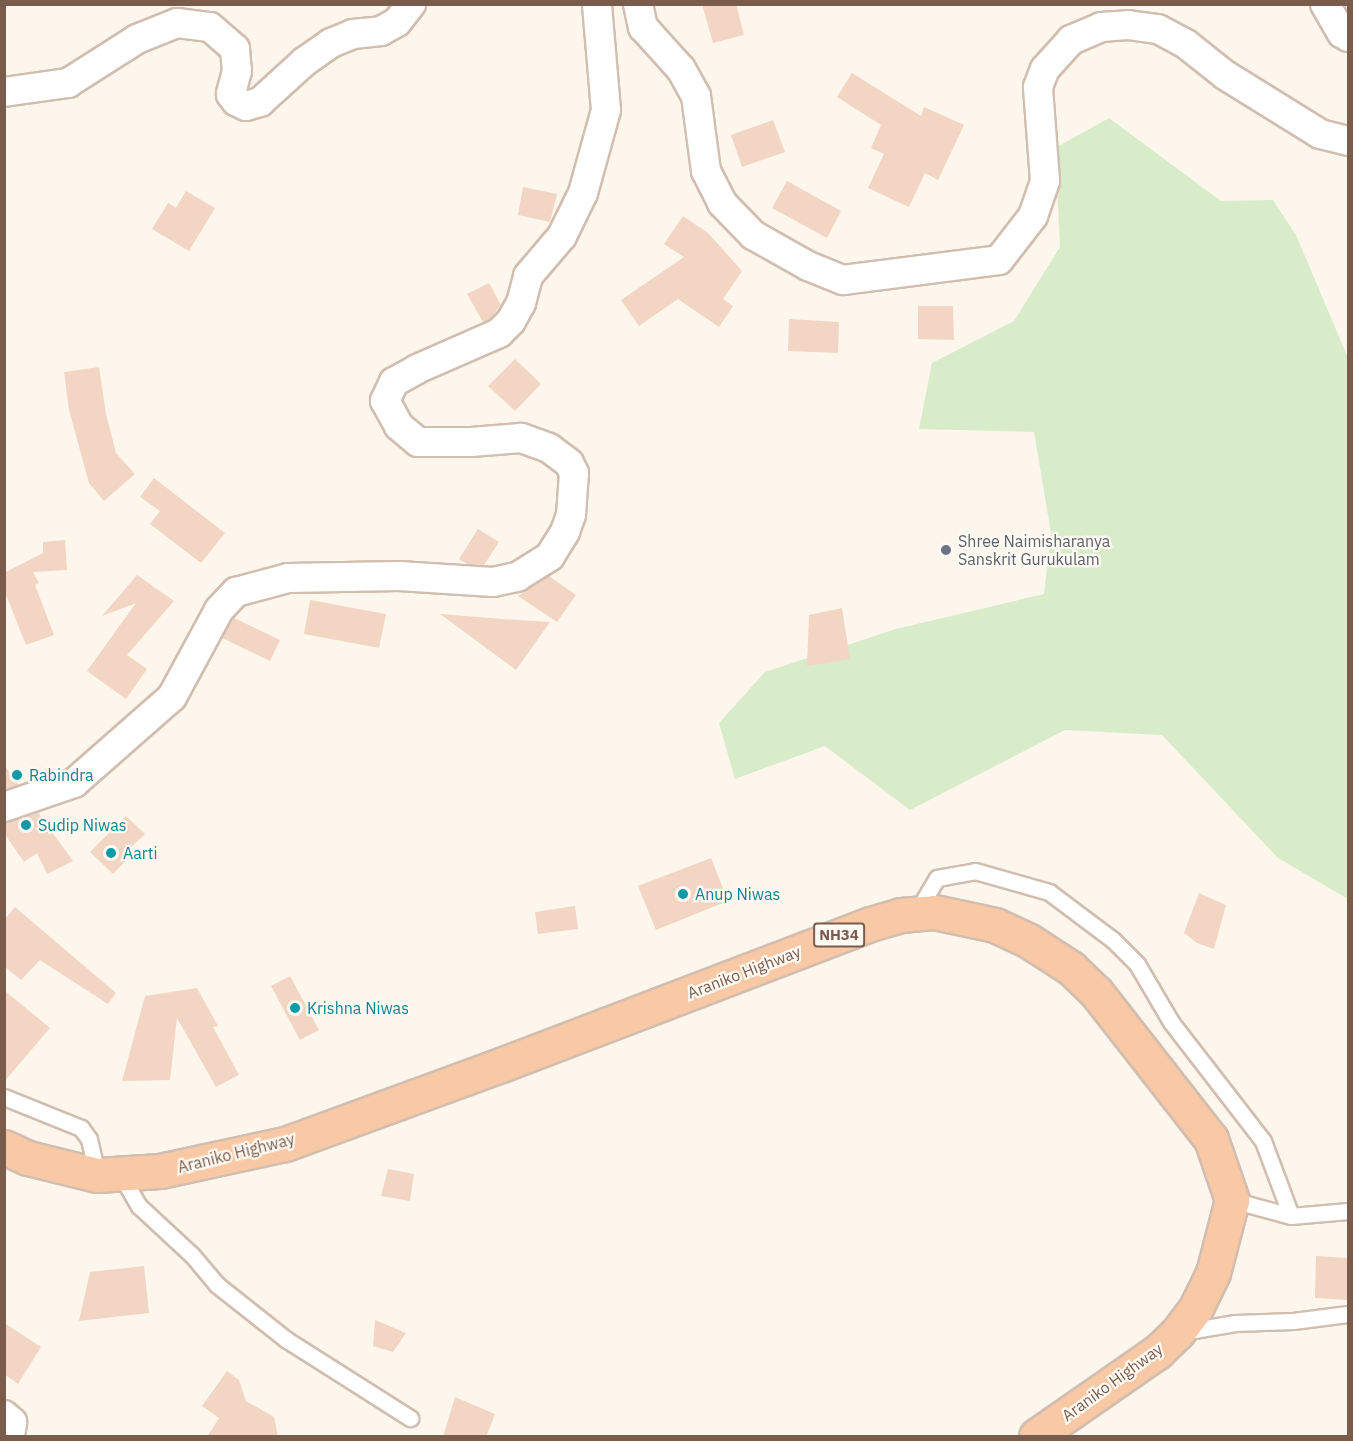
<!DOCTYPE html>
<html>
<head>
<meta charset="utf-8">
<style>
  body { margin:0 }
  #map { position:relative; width:1353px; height:1441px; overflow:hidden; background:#fdf6ec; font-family:"IBM Plex Sans",sans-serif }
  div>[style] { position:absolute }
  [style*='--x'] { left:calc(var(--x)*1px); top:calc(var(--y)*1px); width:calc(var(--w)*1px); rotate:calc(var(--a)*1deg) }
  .green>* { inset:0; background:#d8ecc9 }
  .building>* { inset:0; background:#f3d5c3 }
  .roads { filter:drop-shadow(2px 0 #d1beb0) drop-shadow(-2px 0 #d1beb0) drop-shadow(0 2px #d1beb0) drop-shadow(0 -2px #d1beb0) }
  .service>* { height:15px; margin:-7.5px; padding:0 7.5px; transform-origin:7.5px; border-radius:7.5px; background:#fff }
  .minor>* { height:28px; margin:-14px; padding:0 14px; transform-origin:14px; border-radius:14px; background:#fff }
  .trunk>* { height:33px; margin:-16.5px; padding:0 16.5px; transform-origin:16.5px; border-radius:16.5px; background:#f9c8a4 }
  .dots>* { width:16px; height:16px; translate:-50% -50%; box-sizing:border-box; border:3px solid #fffaf3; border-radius:50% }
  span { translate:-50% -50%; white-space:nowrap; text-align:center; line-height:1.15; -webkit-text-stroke:4.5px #fffaf3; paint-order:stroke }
  .shield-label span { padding:2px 4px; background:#fffaf3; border:2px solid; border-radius:4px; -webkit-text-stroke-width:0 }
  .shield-label { font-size:15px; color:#7a5c4d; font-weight:700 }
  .worship-label { font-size:16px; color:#5b616d }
  .left { translate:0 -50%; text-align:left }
  .culture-label { font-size:16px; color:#0d838f }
  .street-label { font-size:16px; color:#7a5c4d }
  .frame { position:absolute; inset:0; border:6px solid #7a5c4d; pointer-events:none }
</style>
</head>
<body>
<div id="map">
  <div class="green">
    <div style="clip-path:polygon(1109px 118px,1221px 201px,1273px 200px,1296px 235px,1348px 358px,1348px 899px,1278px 858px,1162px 735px,1065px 730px,910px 810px,825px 746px,735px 779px,719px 723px,765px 672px,896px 629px,1044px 594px,1051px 533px,1034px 432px,919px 429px,932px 363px,1014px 321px,1060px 247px,1055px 148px)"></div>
  </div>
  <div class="building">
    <div style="clip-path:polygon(702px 4px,736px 4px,744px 35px,713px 43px)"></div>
    <div style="clip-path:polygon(852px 73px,921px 116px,924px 107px,964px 125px,938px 180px,925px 173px,909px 207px,868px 188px,884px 154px,871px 148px,881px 125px,837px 97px)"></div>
    <div style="clip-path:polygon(773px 120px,785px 152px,742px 167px,731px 135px)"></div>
    <div style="clip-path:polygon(787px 181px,841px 211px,827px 238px,772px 208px)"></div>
    <div style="clip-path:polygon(523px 187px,557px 194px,550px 222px,518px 215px)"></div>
    <div style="clip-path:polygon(186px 191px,215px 208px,189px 251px,152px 229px,168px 203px,176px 208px)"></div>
    <div style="clip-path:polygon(683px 216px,708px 233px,742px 271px,723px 299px,733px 306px,719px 327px,678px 299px,639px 326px,621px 300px,684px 257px,664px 244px)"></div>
    <div style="clip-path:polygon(489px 283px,501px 305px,490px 319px,483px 322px,467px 294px)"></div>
    <div style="clip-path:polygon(918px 306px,953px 306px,954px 340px,918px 339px)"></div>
    <div style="clip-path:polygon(789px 319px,839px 322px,838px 353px,788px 351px)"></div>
    <div style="clip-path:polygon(515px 359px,541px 384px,515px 411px,488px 386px)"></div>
    <div style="clip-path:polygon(99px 367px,106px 414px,116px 453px,135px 474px,104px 501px,89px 483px,69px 410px,64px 372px)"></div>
    <div style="clip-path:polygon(154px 478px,225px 533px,201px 563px,150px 524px,160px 511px,140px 497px)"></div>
    <div style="clip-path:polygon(478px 529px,499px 542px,484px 565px,467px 564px,459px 559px)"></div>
    <div style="clip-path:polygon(65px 540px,67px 570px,33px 572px,39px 583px,35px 585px,54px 635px,26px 645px,4px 590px,4px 573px,43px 553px,43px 542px)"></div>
    <div style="clip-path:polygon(137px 575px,174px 601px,127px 655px,147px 669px,126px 699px,87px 671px,136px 603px,102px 616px)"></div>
    <div style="clip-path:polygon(549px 576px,576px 595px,557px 622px,518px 596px)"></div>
    <div style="clip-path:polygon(310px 600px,386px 614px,379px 648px,304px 634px)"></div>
    <div style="clip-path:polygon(842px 608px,850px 659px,807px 666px,809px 615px)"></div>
    <div style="clip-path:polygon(440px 614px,503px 619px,550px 622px,516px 670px)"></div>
    <div style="clip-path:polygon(234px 618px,280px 640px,270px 661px,222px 638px)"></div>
    <div style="clip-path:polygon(4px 765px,19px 785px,4px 789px)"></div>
    <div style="clip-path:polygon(39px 813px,49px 835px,52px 832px,73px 861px,47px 874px,37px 853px,24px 862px,4px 833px,4px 823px)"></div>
    <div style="clip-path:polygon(126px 816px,145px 834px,128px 850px,132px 854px,113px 874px,90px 852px)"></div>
    <div style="clip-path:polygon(711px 858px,728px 901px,656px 930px,638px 886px)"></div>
    <div style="clip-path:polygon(1199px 893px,1226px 905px,1214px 949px,1197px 943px,1184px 933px)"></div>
    <div style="clip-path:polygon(575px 906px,578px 929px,538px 934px,535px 912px)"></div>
    <div style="clip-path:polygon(15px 907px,116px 993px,108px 1004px,40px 960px,21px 980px,4px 966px,4px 920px)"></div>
    <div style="clip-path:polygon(290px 976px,319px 1030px,300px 1040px,271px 986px)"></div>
    <div style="clip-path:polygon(197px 988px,218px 1026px,213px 1027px,239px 1075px,216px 1087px,177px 1018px,170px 1080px,122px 1081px,145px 996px)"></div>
    <div style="clip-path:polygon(4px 990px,50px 1028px,4px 1082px)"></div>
    <div style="clip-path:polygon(388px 1169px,414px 1174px,410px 1201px,381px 1196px)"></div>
    <div style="clip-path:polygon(1316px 1256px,1348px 1258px,1348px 1300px,1315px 1298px)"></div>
    <div style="clip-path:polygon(144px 1266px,149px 1313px,79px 1321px,90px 1272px)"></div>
    <div style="clip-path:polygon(375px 1320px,406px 1333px,393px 1352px,373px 1346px)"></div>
    <div style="clip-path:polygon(6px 1324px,41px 1347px,18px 1384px,4px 1374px)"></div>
    <div style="clip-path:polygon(227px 1371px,239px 1380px,246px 1401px,274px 1417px,278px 1437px,207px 1437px,219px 1418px,202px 1406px)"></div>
    <div style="clip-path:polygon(455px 1397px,495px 1414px,486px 1437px,443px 1437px)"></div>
  </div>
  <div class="roads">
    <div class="service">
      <div style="--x:919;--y:913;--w:10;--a:-73"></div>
      <div style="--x:922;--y:903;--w:29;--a:-59"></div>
      <div style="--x:937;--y:878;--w:39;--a:-10"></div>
      <div style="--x:975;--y:871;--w:77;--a:15.8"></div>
      <div style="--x:1049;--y:892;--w:80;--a:36.9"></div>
      <div style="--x:1113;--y:940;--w:34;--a:45"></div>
      <div style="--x:1137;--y:964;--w:67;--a:59.6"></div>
      <div style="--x:1171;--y:1022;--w:150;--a:52.3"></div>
      <div style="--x:1263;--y:1141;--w:80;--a:69.5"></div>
      <div style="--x:4;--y:1097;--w:83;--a:21.9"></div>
      <div style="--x:81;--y:1128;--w:14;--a:54"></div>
      <div style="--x:89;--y:1139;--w:37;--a:77"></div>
      <div style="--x:121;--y:1175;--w:36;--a:60"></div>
      <div style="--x:139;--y:1206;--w:72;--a:42.8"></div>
      <div style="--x:192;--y:1255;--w:38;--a:50"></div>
      <div style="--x:216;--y:1284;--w:90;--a:38.3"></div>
      <div style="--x:287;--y:1340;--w:146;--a:32.4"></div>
      <div style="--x:1232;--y:1200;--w:61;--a:15.2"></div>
      <div style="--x:1291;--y:1216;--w:57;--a:-5"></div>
      <div style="--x:1182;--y:1332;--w:54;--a:-9.6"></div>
      <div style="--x:1235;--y:1323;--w:58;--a:-2"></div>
      <div style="--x:1293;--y:1321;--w:55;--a:-7.3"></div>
    </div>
    <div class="minor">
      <div style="--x:638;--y:4;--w:24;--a:78"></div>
      <div style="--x:643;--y:27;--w:57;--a:47.9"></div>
      <div style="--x:681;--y:69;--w:31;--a:61"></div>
      <div style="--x:696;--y:96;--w:76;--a:82.4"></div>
      <div style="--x:706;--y:171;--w:36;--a:63"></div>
      <div style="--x:722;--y:203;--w:45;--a:45.9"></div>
      <div style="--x:753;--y:235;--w:63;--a:29.4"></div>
      <div style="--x:808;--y:266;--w:38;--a:22"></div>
      <div style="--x:843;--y:280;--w:157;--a:-7.3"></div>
      <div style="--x:999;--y:260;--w:56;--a:-52.3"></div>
      <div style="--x:1033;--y:216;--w:37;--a:-71"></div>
      <div style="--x:1045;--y:181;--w:94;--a:-94.3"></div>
      <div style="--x:1038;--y:87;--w:19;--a:-69"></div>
      <div style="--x:1045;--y:69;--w:39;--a:-48"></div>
      <div style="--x:1071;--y:40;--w:33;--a:-23"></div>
      <div style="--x:1101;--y:27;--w:27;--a:-4"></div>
      <div style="--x:1128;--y:25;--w:30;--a:8"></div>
      <div style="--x:1158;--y:29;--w:32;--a:28"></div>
      <div style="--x:1186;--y:44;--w:50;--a:38.5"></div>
      <div style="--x:1225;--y:75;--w:112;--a:31.8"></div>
      <div style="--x:1320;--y:134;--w:29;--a:14"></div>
      <div style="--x:1325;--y:4;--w:34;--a:60"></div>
      <div style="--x:1342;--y:33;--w:7;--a:34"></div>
      <div style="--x:4;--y:92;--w:65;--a:-8"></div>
      <div style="--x:68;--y:83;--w:82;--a:-32.5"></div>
      <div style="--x:137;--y:39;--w:43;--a:-21.8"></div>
      <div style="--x:177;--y:23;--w:33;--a:7"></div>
      <div style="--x:210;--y:27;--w:33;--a:41"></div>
      <div style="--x:235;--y:49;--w:22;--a:85"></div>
      <div style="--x:237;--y:71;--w:24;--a:105"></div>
      <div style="--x:231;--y:94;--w:9;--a:54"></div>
      <div style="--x:236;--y:101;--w:11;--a:27"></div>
      <div style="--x:246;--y:106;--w:15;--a:-16"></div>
      <div style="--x:260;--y:102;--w:59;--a:-42.3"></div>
      <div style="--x:304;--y:62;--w:33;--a:-35"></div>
      <div style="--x:331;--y:43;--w:24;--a:-22"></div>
      <div style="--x:353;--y:34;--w:28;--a:-6"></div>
      <div style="--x:381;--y:31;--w:18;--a:-29"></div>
      <div style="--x:397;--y:22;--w:23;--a:-52"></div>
      <div style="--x:4;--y:807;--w:74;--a:-18.9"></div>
      <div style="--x:74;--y:783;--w:130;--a:-41.3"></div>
      <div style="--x:172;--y:697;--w:99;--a:-61.6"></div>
      <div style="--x:219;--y:610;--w:25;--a:-47"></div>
      <div style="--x:236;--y:592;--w:54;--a:-15.1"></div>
      <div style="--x:288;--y:578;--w:111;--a:-1"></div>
      <div style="--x:399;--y:576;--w:94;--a:3.7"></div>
      <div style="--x:493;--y:582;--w:25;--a:-12"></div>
      <div style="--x:517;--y:577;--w:39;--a:-32"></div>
      <div style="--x:550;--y:556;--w:28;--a:-58"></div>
      <div style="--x:565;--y:532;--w:18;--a:-71"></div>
      <div style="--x:571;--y:515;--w:42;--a:-85.9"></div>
      <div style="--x:574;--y:473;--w:11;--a:-117"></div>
      <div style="--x:569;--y:463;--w:25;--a:-143"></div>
      <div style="--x:549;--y:448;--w:30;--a:-160"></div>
      <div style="--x:521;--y:438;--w:50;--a:175.4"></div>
      <div style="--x:471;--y:442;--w:53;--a:180"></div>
      <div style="--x:418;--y:442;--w:25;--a:-140"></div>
      <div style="--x:399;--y:426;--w:29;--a:-119"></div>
      <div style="--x:385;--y:401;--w:21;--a:-65"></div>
      <div style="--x:394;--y:382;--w:26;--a:-29"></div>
      <div style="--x:417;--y:369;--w:90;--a:-23.7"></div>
      <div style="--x:499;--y:333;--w:17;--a:-45"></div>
      <div style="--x:511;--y:321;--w:21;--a:-61"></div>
      <div style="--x:521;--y:303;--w:28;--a:-75"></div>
      <div style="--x:528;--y:276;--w:52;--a:-49.6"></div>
      <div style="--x:562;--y:236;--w:48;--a:-64"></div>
      <div style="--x:583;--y:193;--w:86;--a:-74.5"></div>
      <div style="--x:606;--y:110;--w:106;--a:-94.9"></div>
      <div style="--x:4;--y:1415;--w:11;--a:41"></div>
      <div style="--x:12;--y:1422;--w:14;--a:98"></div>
    </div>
    <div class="trunk">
      <div style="--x:4;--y:1147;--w:26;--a:25"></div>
      <div style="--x:28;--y:1158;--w:71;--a:13.8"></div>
      <div style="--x:97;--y:1175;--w:63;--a:-3.6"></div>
      <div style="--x:160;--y:1171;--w:128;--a:-12.2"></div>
      <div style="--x:285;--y:1144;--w:230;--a:-20.1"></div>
      <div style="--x:501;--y:1065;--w:395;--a:-20.9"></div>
      <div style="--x:870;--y:924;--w:32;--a:-16"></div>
      <div style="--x:901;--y:915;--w:33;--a:-5"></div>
      <div style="--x:934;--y:912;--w:62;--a:12"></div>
      <div style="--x:995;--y:925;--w:38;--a:25"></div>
      <div style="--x:1029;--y:941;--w:50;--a:32.7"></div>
      <div style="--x:1071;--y:968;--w:35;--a:44"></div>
      <div style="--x:1096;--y:992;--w:187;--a:52"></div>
      <div style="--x:1211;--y:1139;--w:65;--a:71"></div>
      <div style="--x:1232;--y:1200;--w:75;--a:104.6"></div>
      <div style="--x:1213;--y:1273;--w:39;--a:116"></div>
      <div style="--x:1196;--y:1308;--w:31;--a:127"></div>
      <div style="--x:1177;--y:1333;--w:28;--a:136"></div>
      <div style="--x:1157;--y:1352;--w:147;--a:145.2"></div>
    </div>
  </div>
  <div class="dots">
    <div style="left:946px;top:550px;background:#6b7280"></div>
    <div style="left:17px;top:775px;background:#0f9aa8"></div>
    <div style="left:26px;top:825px;background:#0f9aa8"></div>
    <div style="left:111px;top:853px;background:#0f9aa8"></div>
    <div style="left:683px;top:894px;background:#0f9aa8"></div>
    <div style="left:295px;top:1008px;background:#0f9aa8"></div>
  </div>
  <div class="shield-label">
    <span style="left:839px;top:935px">NH34</span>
  </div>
  <div class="worship-label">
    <span class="left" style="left:958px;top:550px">Shree Naimisharanya<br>Sanskrit Gurukulam</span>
  </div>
  <div class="culture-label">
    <span class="left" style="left:29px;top:775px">Rabindra</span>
    <span class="left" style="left:38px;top:825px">Sudip Niwas</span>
    <span class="left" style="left:123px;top:853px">Aarti</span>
    <span class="left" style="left:695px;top:894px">Anup Niwas</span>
    <span class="left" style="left:307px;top:1008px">Krishna Niwas</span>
  </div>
  <div class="street-label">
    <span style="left:744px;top:972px;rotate:-21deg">Araniko Highway</span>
    <span style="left:236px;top:1153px;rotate:-14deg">Araniko Highway</span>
    <span style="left:1112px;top:1382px;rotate:-36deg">Araniko Highway</span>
  </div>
  <div class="frame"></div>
</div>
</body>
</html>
